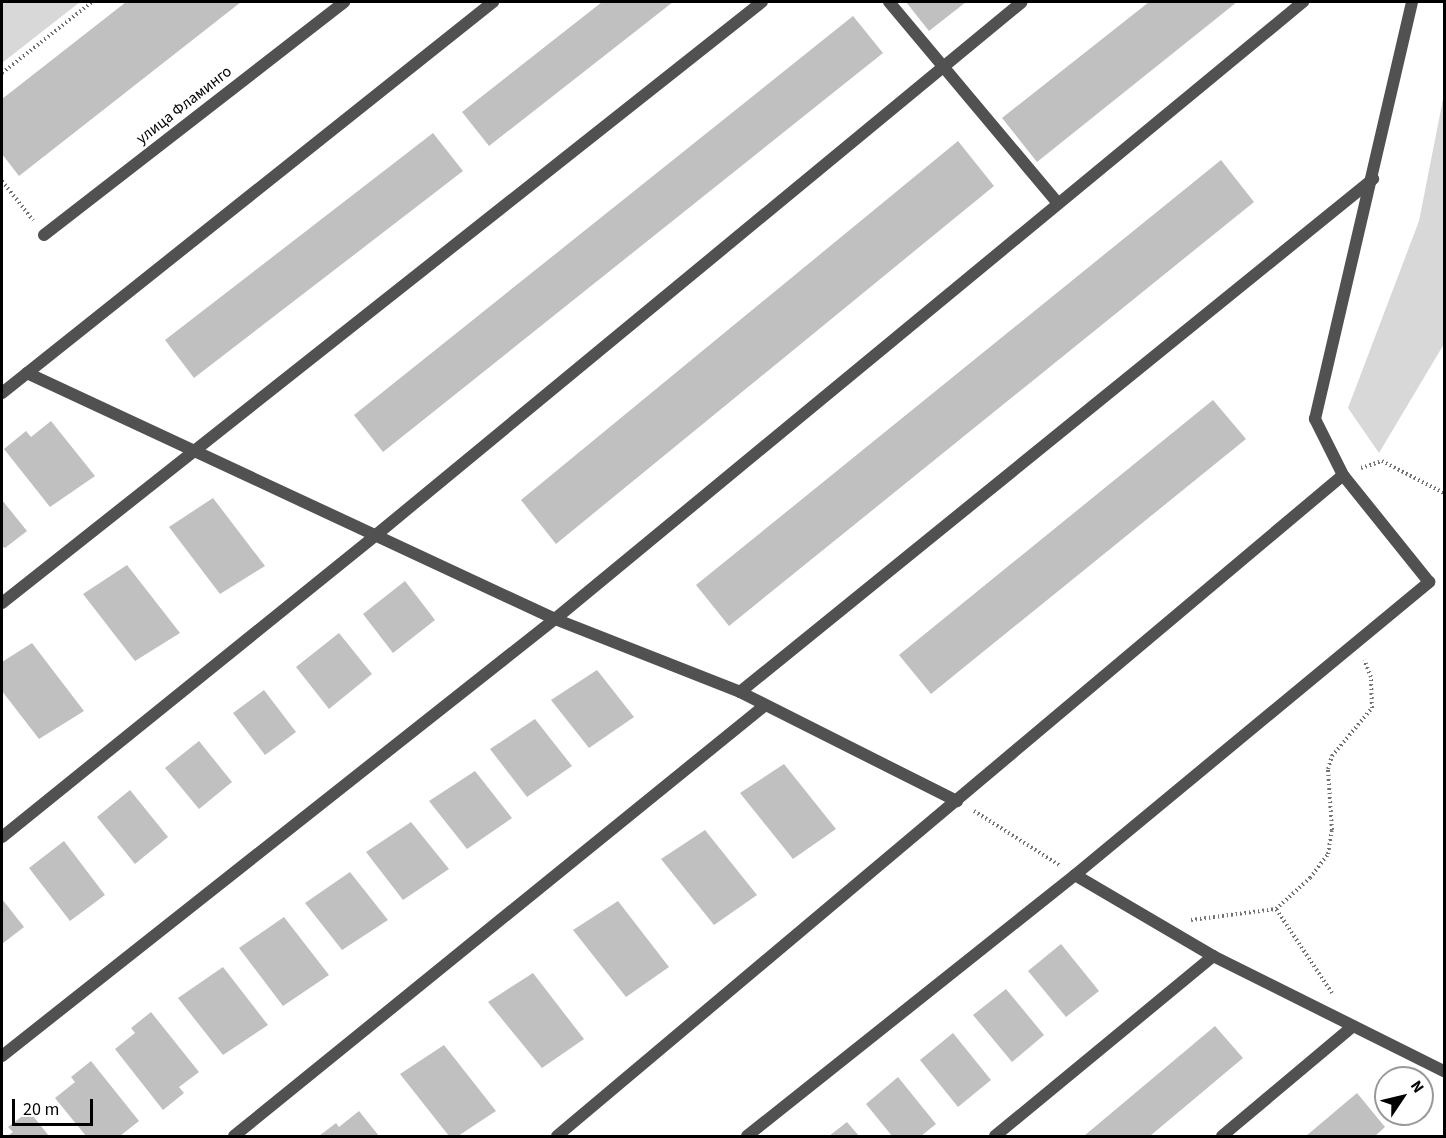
<!DOCTYPE html>
<html>
<head>
<meta charset="utf-8">
<style>
  body { margin:0 }
  #map { position:relative; width:1446px; height:1138px; overflow:hidden; background:#fff; font-family:"Source Sans 3",sans-serif }
  div>[style] { position:absolute }
  [style*='--x'] { left:calc(var(--x)*1px); top:calc(var(--y)*1px); width:calc(var(--w)*1px); rotate:calc(var(--a)*1deg) }
  .green>* { inset:0; background:#d8d8d8 }
  .building>* { inset:0; background:#c0c0c0 }
  .path>* { height:4px; margin-top:-2px; transform-origin:0; background:repeating-linear-gradient(90deg,#737373 0 1.5px,transparent 0 4.5px) }
  .service>* { height:12px; margin:-6px; padding:0 6px; transform-origin:6px; border-radius:6px; background:#515151 }
  .minor>* { height:12px; margin:-6px; padding:0 6px; transform-origin:6px; border-radius:6px; background:#515151 }
  span { translate:-50% -50%; white-space:nowrap; text-align:center; line-height:1.15; -webkit-text-stroke:4.5px #fff; paint-order:stroke }
  .street-label { font-size:16px; color:#000 }
  .frame { position:absolute; inset:0; border:3px solid #000; pointer-events:none }
  .north { position:absolute; left:1374px; top:1066px; width:60px; height:60px; box-sizing:border-box; background:#fff; border:2px solid #999; border-radius:50%; rotate:55deg; font-size:16px; font-weight:700; line-height:24px; text-align:center; color:#000 }
  .north::after { content:''; display:block; margin:auto; width:21px; height:27px; background:#000; clip-path:polygon(50% 0,100% 100%,50% 72%,0 100%) }
  .scale { position:absolute; left:12px; top:1099px; width:81px; height:27px; box-sizing:border-box; border:3px solid #000; border-top:0; padding-left:8px; font-size:18px; line-height:21px; white-space:nowrap; color:#000; -webkit-text-stroke:4px #fff; paint-order:stroke }
</style>
</head>
<body>
<div id="map">
  <div class="green">
    <div style="clip-path:polygon(2px 2px,80px 2px,2px 63px)"></div>
    <div style="clip-path:polygon(1444px 94px,1444px 344px,1379px 453px,1348px 408px,1419px 221px)"></div>
  </div>
  <div class="building">
    <div style="clip-path:polygon(126px 2px,241px 2px,19px 176px,2px 154px,2px 99px)"></div>
    <div style="clip-path:polygon(602px 2px,673px 2px,489px 146px,462px 112px)"></div>
    <div style="clip-path:polygon(906px 2px,966px 2px,929px 31px)"></div>
    <div style="clip-path:polygon(1149px 2px,1237px 2px,1037px 162px,1002px 118px)"></div>
    <div style="clip-path:polygon(853px 16px,883px 53px,383px 452px,354px 415px)"></div>
    <div style="clip-path:polygon(433px 133px,463px 171px,194px 378px,165px 340px)"></div>
    <div style="clip-path:polygon(958px 141px,994px 186px,556px 544px,521px 500px)"></div>
    <div style="clip-path:polygon(1221px 160px,1254px 202px,729px 626px,696px 585px)"></div>
    <div style="clip-path:polygon(1213px 400px,1246px 439px,931px 694px,899px 655px)"></div>
    <div style="clip-path:polygon(51px 421px,95px 476px,50px 507px,4px 449px,26px 431px,31px 437px)"></div>
    <div style="clip-path:polygon(213px 498px,265px 566px,220px 594px,169px 527px)"></div>
    <div style="clip-path:polygon(2px 500px,27px 531px,5px 548px,2px 546px)"></div>
    <div style="clip-path:polygon(127px 565px,180px 633px,135px 661px,83px 594px)"></div>
    <div style="clip-path:polygon(405px 581px,435px 620px,393px 653px,363px 614px)"></div>
    <div style="clip-path:polygon(339px 633px,372px 674px,329px 709px,296px 667px)"></div>
    <div style="clip-path:polygon(32px 643px,84px 711px,39px 739px,2px 691px,2px 662px)"></div>
    <div style="clip-path:polygon(597px 670px,634px 717px,589px 748px,551px 700px)"></div>
    <div style="clip-path:polygon(264px 690px,296px 732px,265px 755px,233px 713px)"></div>
    <div style="clip-path:polygon(535px 719px,572px 766px,527px 797px,490px 749px)"></div>
    <div style="clip-path:polygon(199px 741px,232px 782px,199px 809px,165px 768px)"></div>
    <div style="clip-path:polygon(784px 764px,836px 829px,793px 859px,740px 793px)"></div>
    <div style="clip-path:polygon(475px 771px,512px 818px,467px 849px,429px 801px)"></div>
    <div style="clip-path:polygon(130px 790px,168px 837px,135px 864px,97px 817px)"></div>
    <div style="clip-path:polygon(411px 822px,449px 869px,403px 900px,366px 852px)"></div>
    <div style="clip-path:polygon(705px 830px,757px 895px,714px 925px,661px 859px)"></div>
    <div style="clip-path:polygon(64px 841px,105px 895px,70px 921px,29px 868px)"></div>
    <div style="clip-path:polygon(350px 872px,388px 920px,342px 950px,305px 903px)"></div>
    <div style="clip-path:polygon(2px 899px,24px 927px,2px 944px)"></div>
    <div style="clip-path:polygon(618px 901px,669px 967px,626px 997px,573px 930px)"></div>
    <div style="clip-path:polygon(284px 917px,329px 975px,283px 1006px,239px 948px)"></div>
    <div style="clip-path:polygon(1061px 944px,1099px 991px,1066px 1017px,1028px 971px)"></div>
    <div style="clip-path:polygon(223px 967px,268px 1025px,223px 1055px,178px 998px)"></div>
    <div style="clip-path:polygon(533px 973px,584px 1039px,542px 1068px,488px 1002px)"></div>
    <div style="clip-path:polygon(1006px 989px,1044px 1035px,1012px 1062px,973px 1015px)"></div>
    <div style="clip-path:polygon(151px 1012px,199px 1072px,179px 1087px,184px 1093px,163px 1110px,115px 1049px,135px 1033px,131px 1028px)"></div>
    <div style="clip-path:polygon(1215px 1026px,1243px 1058px,1150px 1136px,1084px 1136px)"></div>
    <div style="clip-path:polygon(953px 1033px,991px 1080px,958px 1107px,920px 1060px)"></div>
    <div style="clip-path:polygon(444px 1045px,496px 1111px,458px 1136px,449px 1136px,400px 1074px)"></div>
    <div style="clip-path:polygon(91px 1061px,139px 1121px,120px 1136px,86px 1136px,55px 1098px,75px 1082px,71px 1077px)"></div>
    <div style="clip-path:polygon(898px 1077px,936px 1124px,921px 1136px,892px 1136px,866px 1104px)"></div>
    <div style="clip-path:polygon(1357px 1093px,1385px 1127px,1375px 1136px,1306px 1136px)"></div>
    <div style="clip-path:polygon(29px 1111px,49px 1136px,7px 1136px,13px 1132px,8px 1127px)"></div>
    <div style="clip-path:polygon(359px 1111px,379px 1136px,319px 1136px,336px 1123px,339px 1127px)"></div>
    <div style="clip-path:polygon(847px 1122px,859px 1136px,829px 1136px)"></div>
  </div>
  <div class="path">
    <div style="--x:2;--y:73;--w:115;--a:-38.3"></div>
    <div style="--x:2;--y:181;--w:50;--a:51.5"></div>
    <div style="--x:1361;--y:468;--w:22;--a:-18"></div>
    <div style="--x:1382;--y:461;--w:70;--a:27.3"></div>
    <div style="--x:974;--y:811;--w:101;--a:32.4"></div>
    <div style="--x:1191;--y:920;--w:86;--a:-7.4"></div>
    <div style="--x:1332;--y:993;--w:101;--a:-123.7"></div>
    <div style="--x:1276;--y:909;--w:46;--a:-42.4"></div>
    <div style="--x:1310;--y:878;--w:30;--a:-53"></div>
    <div style="--x:1328;--y:854;--w:24;--a:-81"></div>
    <div style="--x:1332;--y:830;--w:61;--a:-93.8"></div>
    <div style="--x:1328;--y:769;--w:14;--a:-73"></div>
    <div style="--x:1332;--y:756;--w:62;--a:-50.2"></div>
    <div style="--x:1372;--y:708;--w:31;--a:-92"></div>
    <div style="--x:1371;--y:677;--w:18;--a:-112"></div>
  </div>
  <div class="service">
    <div style="--x:889;--y:2;--w:261;--a:50"></div>
    <div style="--x:2;--y:603;--w:969;--a:-38.34"></div>
    <div style="--x:740;--y:692;--w:815;--a:-39.02"></div>
    <div style="--x:2;--y:837;--w:481;--a:-38.9"></div>
    <div style="--x:376;--y:535;--w:837;--a:-39.53"></div>
    <div style="--x:2;--y:1056;--w:705;--a:-38.32"></div>
    <div style="--x:555;--y:619;--w:970;--a:-39.52"></div>
    <div style="--x:234;--y:1136;--w:682;--a:-39.05"></div>
  </div>
  <div class="minor">
    <div style="--x:44;--y:235;--w:380;--a:-37.8"></div>
    <div style="--x:27;--y:373;--w:582;--a:24.98"></div>
    <div style="--x:555;--y:619;--w:199;--a:21.5"></div>
    <div style="--x:740;--y:692;--w:243;--a:26.7"></div>
    <div style="--x:2;--y:393;--w:628;--a:-38.53"></div>
    <div style="--x:1075;--y:875;--w:160;--a:30.4"></div>
    <div style="--x:1213;--y:956;--w:258;--a:26.5"></div>
    <div style="--x:557;--y:1136;--w:1027;--a:-40.06"></div>
    <div style="--x:747;--y:1136;--w:419;--a:-38.5"></div>
    <div style="--x:1075;--y:875;--w:460;--a:-39.6"></div>
    <div style="--x:1429;--y:582;--w:137;--a:-128.8"></div>
    <div style="--x:1343;--y:475;--w:63;--a:-116.6"></div>
    <div style="--x:1315;--y:419;--w:428;--a:-76.9"></div>
    <div style="--x:995;--y:1136;--w:283;--a:-39.5"></div>
    <div style="--x:1222;--y:1136;--w:171;--a:-40"></div>
  </div>
  <div class="street-label">
    <span style="left:184px;top:105px;rotate:-38deg">улица Фламинго</span>
  </div>
  <div class="frame"></div>
  <div class="north">N</div>
  <div class="scale">20 m</div>
</div>
</body>
</html>
